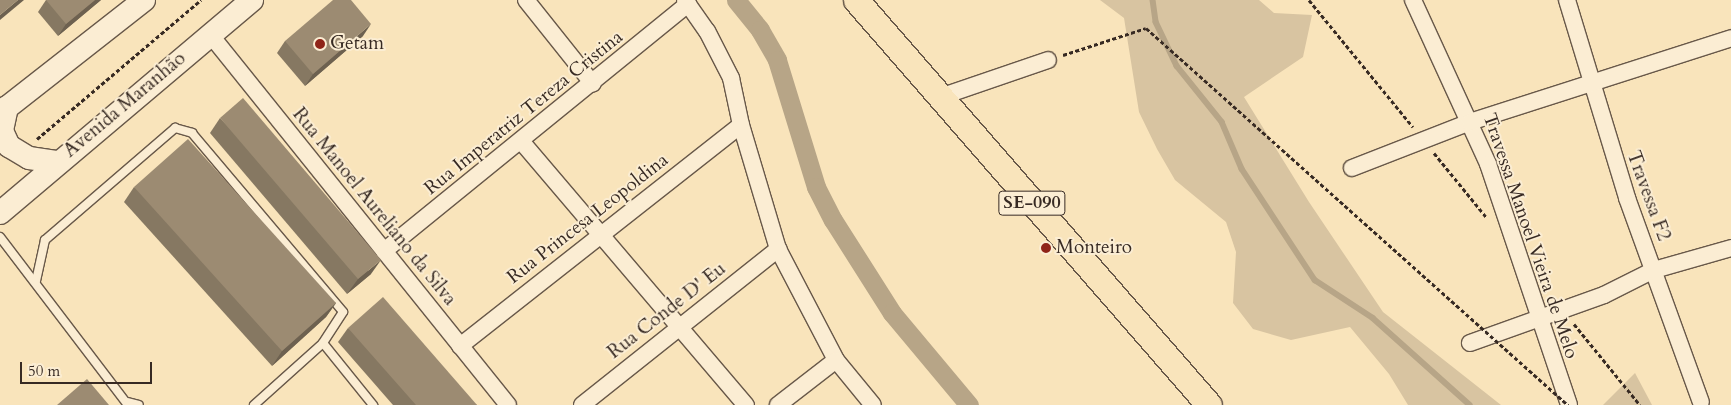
<!DOCTYPE html>
<html>
<head>
<meta charset="utf-8">
<style>
  body { margin:0 }
  #map { position:relative; width:1731px; height:405px; overflow:hidden; background:#f9e4bb; font-family:Cardo,serif }
  div>[style] { position:absolute }
  [style*='--x'] { left:calc(var(--x)*1px); top:calc(var(--y)*1px); width:calc(var(--w)*1px); rotate:calc(var(--a)*1deg) }
  .green>* { inset:0; background:#d8c4a1 }
  .stream>* { height:5.5px; margin:-2.75px; padding:0 2.75px; transform-origin:2.75px; border-radius:2.75px; background:#b7a587 }
  .canal>* { height:19px; margin:-9.5px; padding:0 9.5px; transform-origin:9.5px; border-radius:9.5px; background:#b7a587 }
  .path>* { height:3px; margin-top:-1.5px; transform-origin:0; background:repeating-linear-gradient(90deg,#372a23 0 4px,transparent 0 6.5px) }
  .roads { filter:drop-shadow(1px 0 #685849) drop-shadow(-1px 0 #685849) drop-shadow(0 1px #685849) drop-shadow(0 -1px #685849) }
  .service>* { height:8px; margin:-4px; padding:0 4px; transform-origin:4px; border-radius:4px; background:#fbedd3 }
  .minor>* { height:16px; margin:-8px; padding:0 8px; transform-origin:8px; border-radius:8px; background:#fbedd3 }
  .secondary>* { height:22px; margin:-11px; padding:0 11px; transform-origin:11px; border-radius:11px; background:#fbedd3 }
  .primary>* { height:25px; margin:-12.5px; padding:0 12.5px; transform-origin:12.5px; border-radius:12.5px; background:#f9e4bb }
  .path-bridge>* { height:3px; margin-top:-1.5px; transform-origin:0; background:repeating-linear-gradient(90deg,#372a23 0 4px,transparent 0 6.5px) }
  .wall>* { inset:0; background:#867862 }
  .shaded-wall>* { inset:0; background:#6d6150 }
  .building>* { inset:0; background:#9c8b72 }
  .dots>* { width:14px; height:14px; translate:-50% -50%; box-sizing:border-box; border:2px solid #fbedd3; border-radius:50% }
  span { translate:-50% -50%; white-space:nowrap; text-align:center; line-height:1.15; -webkit-text-stroke:4px #fbedd3; paint-order:stroke }
  .shield-label span { padding:1px 4px; background:#fbedd3; border:1px solid; border-radius:4px; -webkit-text-stroke-width:0 }
  .shield-label { font-size:18px; color:#372a23; font-weight:700 }
  .poi-label { font-size:19px; color:#372a23 }
  .left { translate:0 -50%; text-align:left }
  .street-label { font-size:19px; color:#372a23 }
  .scale { position:absolute; left:20px; top:362px; width:132px; height:22px; box-sizing:border-box; border:2px solid #372a23; border-top:0; padding-left:6px; font-size:15px; line-height:18px; white-space:nowrap; color:#372a23; -webkit-text-stroke:4px #fbedd3; paint-order:stroke }
</style>
</head>
<body>
<div id="map">
  <div class="green">
    <div style="clip-path:polygon(1100px 0,1259px 0,1274px 13px,1312px 15px,1303px 57px,1244px 97px,1309px 202px,1383px 312px,1501px 405px,1408px 405px,1389px 374px,1350px 327px,1291px 340px,1253px 329px,1233px 303px,1236px 252px,1226px 222px,1175px 180px,1157px 149px,1139px 112px,1124px 18px)"></div>
    <div style="clip-path:polygon(1635px 373px,1652px 405px,1603px 405px)"></div>
  </div>
  <div class="stream">
    <div style="--x:1153;--y:0;--w:22;--a:82"></div>
    <div style="--x:1156;--y:22;--w:49;--a:64.5"></div>
    <div style="--x:1177;--y:66;--w:72;--a:51.2"></div>
    <div style="--x:1222;--y:122;--w:51;--a:66.9"></div>
    <div style="--x:1242;--y:169;--w:133;--a:56.7"></div>
    <div style="--x:1315;--y:280;--w:69;--a:33.2"></div>
    <div style="--x:1373;--y:318;--w:130;--a:41.9"></div>
  </div>
  <div class="canal">
    <div style="--x:736;--y:0;--w:38;--a:51"></div>
    <div style="--x:760;--y:30;--w:34;--a:60"></div>
    <div style="--x:777;--y:60;--w:133;--a:72.9"></div>
    <div style="--x:816;--y:187;--w:37;--a:63"></div>
    <div style="--x:833;--y:220;--w:110;--a:57.6"></div>
    <div style="--x:892;--y:313;--w:120;--a:50.1"></div>
  </div>
  <div class="path">
    <div style="--x:1309;--y:0;--w:164;--a:50.7"></div>
    <div style="--x:1063;--y:55;--w:87;--a:-18"></div>
    <div style="--x:37;--y:139;--w:215;--a:-40.3"></div>
    <div style="--x:1434;--y:153;--w:84;--a:50.8"></div>
    <div style="--x:1574;--y:324;--w:104;--a:50.8"></div>
  </div>
  <div class="roads">
    <div class="service">
      <div style="--x:0;--y:237;--w:211;--a:52.7"></div>
      <div style="--x:36;--y:281;--w:42;--a:-77.6"></div>
      <div style="--x:45;--y:240;--w:172;--a:-40.7"></div>
      <div style="--x:175;--y:128;--w:18;--a:16"></div>
      <div style="--x:192;--y:133;--w:234;--a:49.8"></div>
      <div style="--x:343;--y:312;--w:37;--a:123"></div>
      <div style="--x:323;--y:343;--w:80;--a:51.1"></div>
      <div style="--x:128;--y:402;--w:11;--a:15"></div>
      <div style="--x:254;--y:405;--w:93;--a:-41.9"></div>
    </div>
    <div class="minor">
      <div style="--x:526;--y:0;--w:107;--a:51.4"></div>
      <div style="--x:685;--y:0;--w:38;--a:55"></div>
      <div style="--x:707;--y:31;--w:53;--a:62.9"></div>
      <div style="--x:731;--y:78;--w:48;--a:78"></div>
      <div style="--x:741;--y:125;--w:129;--a:73.4"></div>
      <div style="--x:778;--y:249;--w:125;--a:62.4"></div>
      <div style="--x:836;--y:360;--w:58;--a:50.6"></div>
      <div style="--x:1413;--y:0;--w:180;--a:65.4"></div>
      <div style="--x:1488;--y:164;--w:254;--a:71.4"></div>
      <div style="--x:1567;--y:0;--w:207;--a:73.1"></div>
      <div style="--x:1627;--y:198;--w:217;--a:70.1"></div>
      <div style="--x:209;--y:33;--w:477;--a:51.2"></div>
      <div style="--x:940;--y:97;--w:114;--a:-18.9"></div>
      <div style="--x:521;--y:141;--w:347;--a:49.6"></div>
      <div style="--x:1352;--y:168;--w:127;--a:-21.3"></div>
      <div style="--x:1470;--y:122;--w:274;--a:-17.8"></div>
      <div style="--x:384;--y:251;--w:392;--a:-39.1"></div>
      <div style="--x:1470;--y:343;--w:142;--a:-19.7"></div>
      <div style="--x:1604;--y:295;--w:56;--a:-26.6"></div>
      <div style="--x:1654;--y:270;--w:80;--a:-15.9"></div>
      <div style="--x:460;--y:346;--w:357;--a:-38.2"></div>
      <div style="--x:582;--y:405;--w:251;--a:-38.5"></div>
      <div style="--x:778;--y:405;--w:73;--a:-37.8"></div>
    </div>
    <div class="secondary">
      <div style="--x:7;--y:107;--w:25;--a:102"></div>
      <div style="--x:2;--y:131;--w:17;--a:65"></div>
      <div style="--x:9;--y:146;--w:23;--a:31"></div>
      <div style="--x:29;--y:158;--w:29;--a:8"></div>
      <div style="--x:0;--y:113;--w:183;--a:-38.1"></div>
      <div style="--x:0;--y:213;--w:330;--a:-40.2"></div>
    </div>
    <div class="primary">
      <div style="--x:856;--y:0;--w:537;--a:48.92"></div>
    </div>
  </div>
  <div class="path-bridge">
    <div style="--x:1146;--y:28;--w:566;--a:41.78"></div>
  </div>
  <div class="wall">
    <div style="clip-path:polygon(46px 0,101px 0,58px 36px,38px 12px)"></div>
    <div style="clip-path:polygon(363px 36px,305px 86px,277px 53px,285px 41px)"></div>
    <div style="clip-path:polygon(220px 118px,371px 274px,347px 294px,210px 133px)"></div>
    <div style="clip-path:polygon(134px 187px,336px 303px,326px 317px,272px 366px,124px 202px)"></div>
    <div style="clip-path:polygon(348px 328px,477px 405px,393px 405px,338px 342px)"></div>
  </div>
  <div class="shaded-wall">
    <div style="clip-path:polygon(18px 0,24px 0,0 20px,0 15px)"></div>
    <div style="clip-path:polygon(95px 0,101px 0,58px 36px,66px 24px)"></div>
    <div style="clip-path:polygon(371px 24px,363px 36px,305px 86px,313px 74px)"></div>
    <div style="clip-path:polygon(381px 260px,371px 274px,347px 294px,358px 279px)"></div>
    <div style="clip-path:polygon(336px 303px,326px 317px,272px 366px,282px 351px)"></div>
  </div>
  <div class="building">
    <div style="clip-path:polygon(0 0,18px 0,0 15px)"></div>
    <div style="clip-path:polygon(46px 0,95px 0,66px 24px)"></div>
    <div style="clip-path:polygon(333px 0,351px 0,371px 24px,313px 74px,285px 41px)"></div>
    <div style="clip-path:polygon(243px 98px,381px 260px,358px 279px,220px 118px)"></div>
    <div style="clip-path:polygon(188px 139px,336px 303px,282px 351px,134px 187px)"></div>
    <div style="clip-path:polygon(383px 297px,477px 405px,416px 405px,348px 328px)"></div>
    <div style="clip-path:polygon(87px 379px,109px 405px,57px 405px)"></div>
  </div>
  <div class="dots">
    <div style="left:320px;top:44px;background:#8f2418"></div>
    <div style="left:1046px;top:248px;background:#8f2418"></div>
  </div>
  <div class="shield-label">
    <span style="left:1032px;top:203px">SE-090</span>
  </div>
  <div class="poi-label">
    <span class="left" style="left:330px;top:44px">Getam</span>
    <span class="left" style="left:1056px;top:248px">Monteiro</span>
  </div>
  <div class="street-label">
    <span style="left:125px;top:105px;rotate:-40deg">Avenida Maranhão</span>
    <span style="left:524px;top:113px;rotate:-39deg">Rua Imperatriz Tereza Cristina</span>
    <span style="left:1648px;top:196px;rotate:70deg">Travessa F2</span>
    <span style="left:374px;top:207px;rotate:51deg">Rua Manoel Aureliano da Silva</span>
    <span style="left:588px;top:219px;rotate:-38deg">Rua Princesa Leopoldina</span>
    <span style="left:1530px;top:236px;rotate:71deg">Travessa Manoel Vieira de Melo</span>
    <span style="left:667px;top:311px;rotate:-38deg">Rua Conde D' Eu</span>
  </div>
  <div class="scale">50 m</div>
</div>
</body>
</html>
